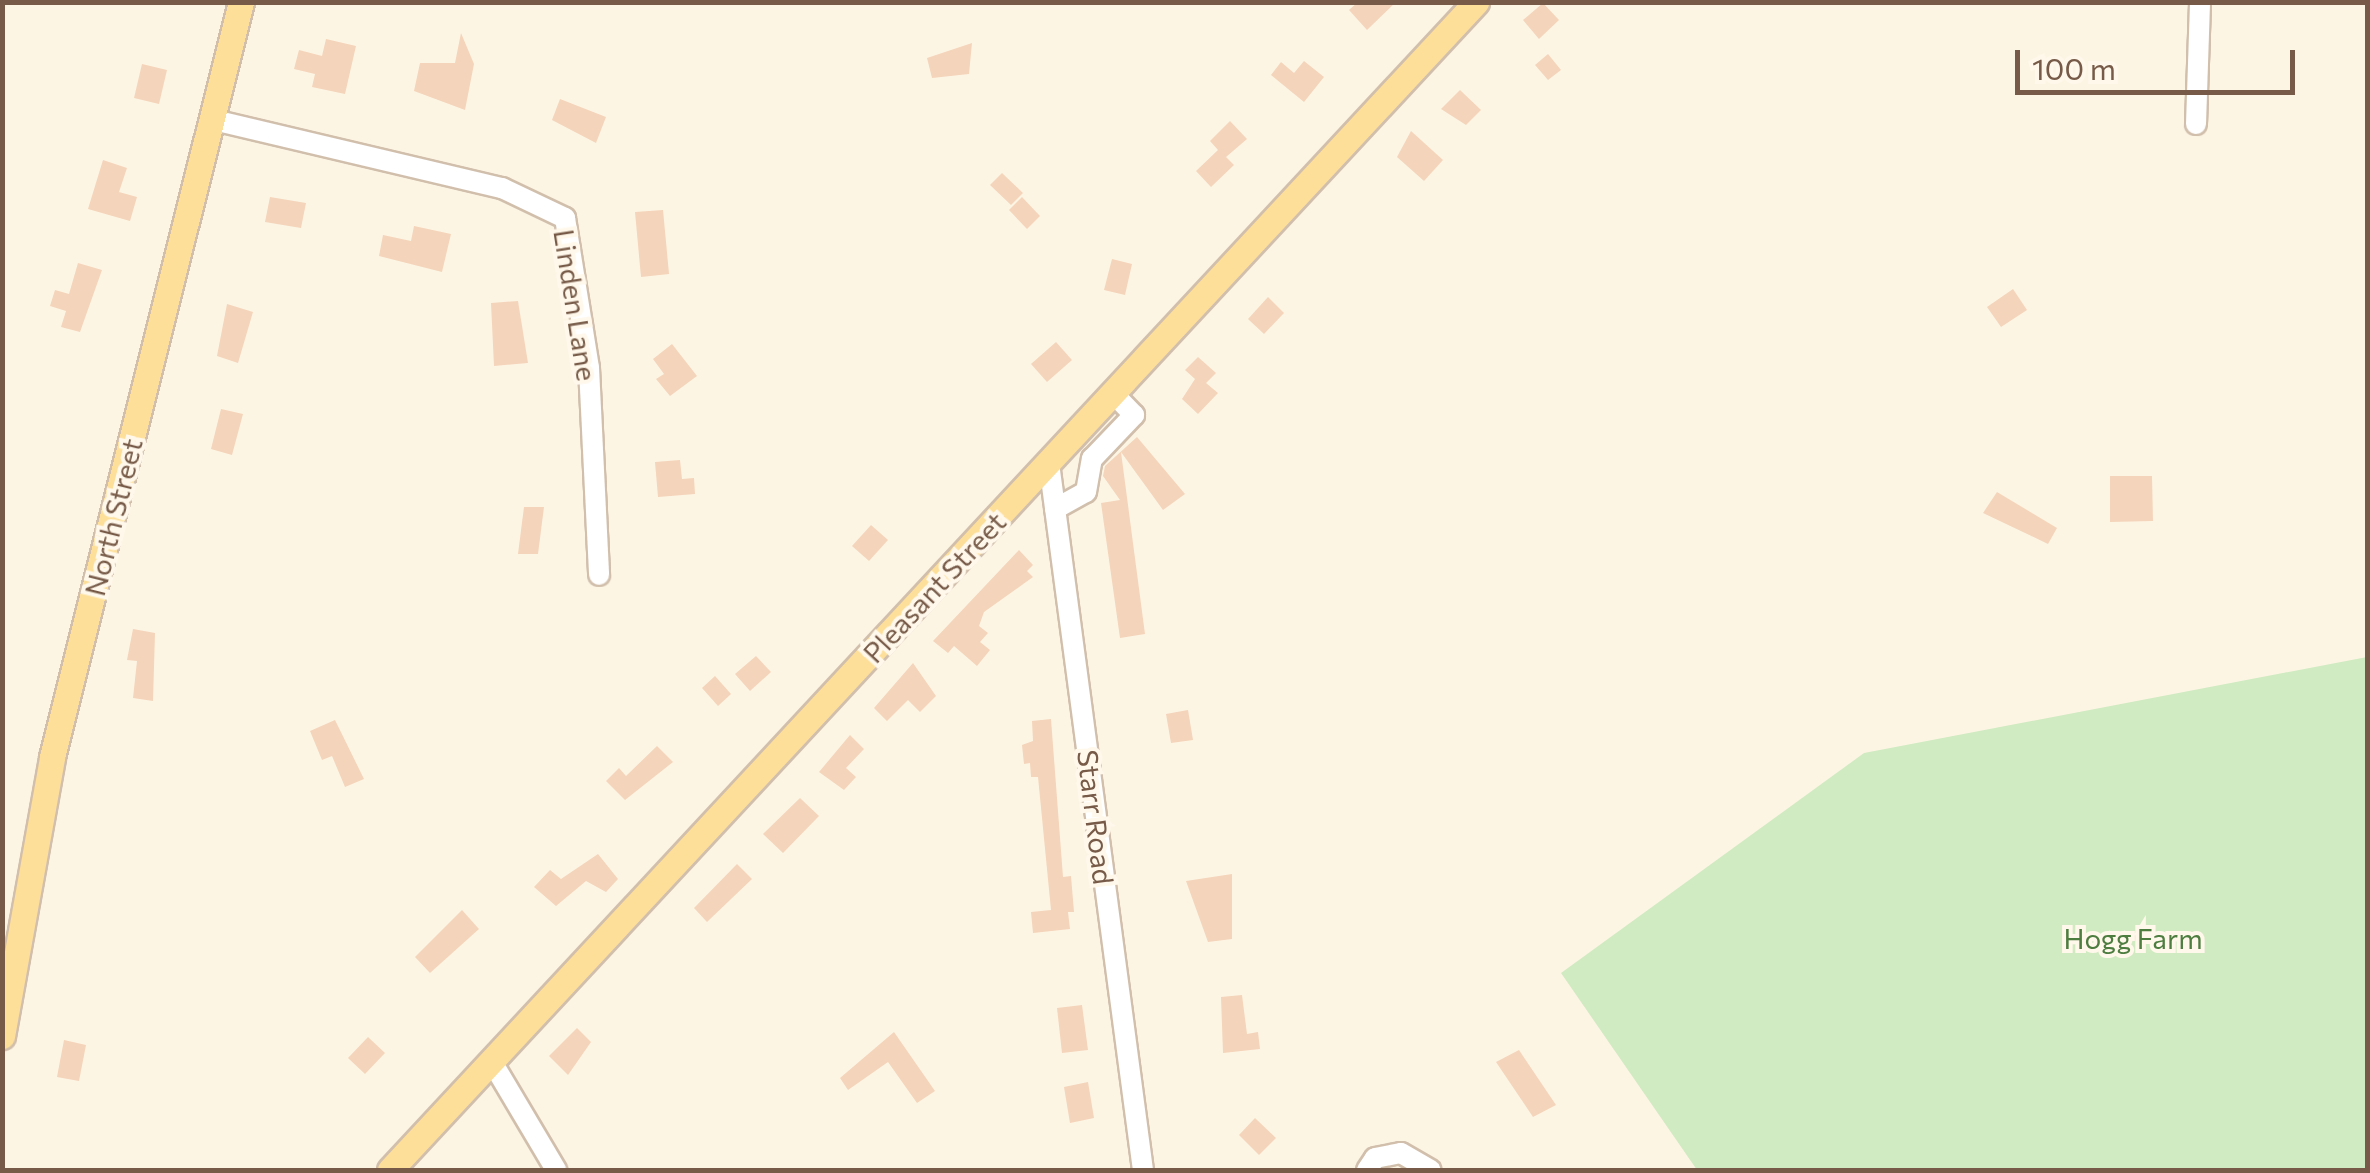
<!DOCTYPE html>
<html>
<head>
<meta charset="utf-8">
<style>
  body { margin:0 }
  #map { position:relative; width:2370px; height:1173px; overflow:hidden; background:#fdf5e4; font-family:Commissioner,sans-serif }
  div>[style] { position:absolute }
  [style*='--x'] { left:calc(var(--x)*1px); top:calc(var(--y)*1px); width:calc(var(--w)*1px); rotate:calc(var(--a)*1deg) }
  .green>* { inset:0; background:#d0ebc1 }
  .building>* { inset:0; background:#f4d4ba }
  .roads { filter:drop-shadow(2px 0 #d1bfac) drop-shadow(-2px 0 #d1bfac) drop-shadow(0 2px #d1bfac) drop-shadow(0 -2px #d1bfac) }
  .minor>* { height:20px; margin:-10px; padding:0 10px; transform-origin:10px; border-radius:10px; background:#fff }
  .major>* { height:25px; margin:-12.5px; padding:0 12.5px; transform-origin:12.5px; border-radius:12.5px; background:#fedf99 }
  span { translate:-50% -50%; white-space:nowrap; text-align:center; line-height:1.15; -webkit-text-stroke:8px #fff8eb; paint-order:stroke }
  .street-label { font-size:28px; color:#775b48 }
  .park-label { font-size:28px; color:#4e7d40 }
  .frame { position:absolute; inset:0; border:5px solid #775b48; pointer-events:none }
  .scale { position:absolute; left:2015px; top:50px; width:280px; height:45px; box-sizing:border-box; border:5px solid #775b48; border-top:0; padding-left:12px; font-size:30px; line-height:35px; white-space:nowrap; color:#775b48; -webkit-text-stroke:8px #fff8eb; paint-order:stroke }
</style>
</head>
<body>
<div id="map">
  <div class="green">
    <div style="clip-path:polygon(2367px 657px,2367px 1170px,1697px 1170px,1561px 973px,1864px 753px)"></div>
  </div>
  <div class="building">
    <div style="clip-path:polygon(1358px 2px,1396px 2px,1367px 30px,1349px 10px)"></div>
    <div style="clip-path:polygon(1543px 3px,1559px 20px,1539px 39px,1523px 20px)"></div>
    <div style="clip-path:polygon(461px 33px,474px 64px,465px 110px,414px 91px,420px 63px,455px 63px)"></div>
    <div style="clip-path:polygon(326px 39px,356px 46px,345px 94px,312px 87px,315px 74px,294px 69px,299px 50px,322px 56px)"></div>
    <div style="clip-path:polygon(972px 43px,969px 74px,932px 78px,927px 58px)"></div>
    <div style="clip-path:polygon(1548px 54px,1561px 70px,1548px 80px,1535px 65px)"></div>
    <div style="clip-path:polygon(1304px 61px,1324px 77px,1304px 102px,1271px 75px,1281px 62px,1294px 73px)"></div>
    <div style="clip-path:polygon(142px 64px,167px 70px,159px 104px,134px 98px)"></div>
    <div style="clip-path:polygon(1460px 90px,1481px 110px,1466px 125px,1441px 109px)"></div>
    <div style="clip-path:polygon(560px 99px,606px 117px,596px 143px,552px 120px)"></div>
    <div style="clip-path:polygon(1230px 121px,1247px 139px,1226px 157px,1234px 165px,1211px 187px,1196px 171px,1218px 150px,1210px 141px)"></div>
    <div style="clip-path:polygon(1411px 131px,1443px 160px,1424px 181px,1397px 157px)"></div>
    <div style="clip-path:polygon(103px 160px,127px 168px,119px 192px,137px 197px,130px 221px,88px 209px)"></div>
    <div style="clip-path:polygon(1002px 173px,1023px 193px,1011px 205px,990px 185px)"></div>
    <div style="clip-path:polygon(270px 197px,306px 203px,301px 228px,265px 222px)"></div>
    <div style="clip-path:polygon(1022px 197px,1040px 216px,1027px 229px,1009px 210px)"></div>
    <div style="clip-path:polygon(663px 210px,669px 274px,641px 277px,635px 212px)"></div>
    <div style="clip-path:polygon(414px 226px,451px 234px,442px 272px,379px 256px,383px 235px,411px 241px)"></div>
    <div style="clip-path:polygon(1112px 259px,1132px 264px,1125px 295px,1104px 290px)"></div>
    <div style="clip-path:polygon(78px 263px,102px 270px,80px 332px,61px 327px,66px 311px,50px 306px,55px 290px,69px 294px)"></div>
    <div style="clip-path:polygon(2013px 289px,2027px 310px,2001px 327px,1987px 307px)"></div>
    <div style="clip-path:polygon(1268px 297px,1284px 313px,1264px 334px,1248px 319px)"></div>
    <div style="clip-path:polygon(518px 301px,528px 363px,494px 366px,491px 303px)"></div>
    <div style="clip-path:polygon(227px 304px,253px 312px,238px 363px,217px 356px)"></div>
    <div style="clip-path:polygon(1056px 342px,1072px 360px,1047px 382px,1031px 364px)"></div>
    <div style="clip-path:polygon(672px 344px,697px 376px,670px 396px,656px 379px,664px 374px,653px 359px)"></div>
    <div style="clip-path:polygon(1198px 357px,1216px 373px,1206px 383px,1218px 393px,1198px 414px,1182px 399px,1195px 379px,1185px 370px)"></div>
    <div style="clip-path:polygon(221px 409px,243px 414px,232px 455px,211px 449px)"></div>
    <div style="clip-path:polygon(1137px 437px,1185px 494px,1163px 510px,1121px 452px,1145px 634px,1120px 638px,1101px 503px,1120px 500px,1103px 476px,1105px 466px)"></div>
    <div style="clip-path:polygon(680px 460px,682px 479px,694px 478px,695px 494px,658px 497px,655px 462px)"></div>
    <div style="clip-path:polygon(2110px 476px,2152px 476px,2153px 521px,2110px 522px)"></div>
    <div style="clip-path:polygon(1997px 492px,2057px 528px,2048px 544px,1983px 513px)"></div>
    <div style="clip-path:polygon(524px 507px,544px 507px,538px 554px,518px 554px)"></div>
    <div style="clip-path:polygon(871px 525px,888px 540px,869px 561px,852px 546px)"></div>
    <div style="clip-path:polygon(1019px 550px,1033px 565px,1027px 571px,1033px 577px,984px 612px,979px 626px,988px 633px,980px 642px,990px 650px,977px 666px,954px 646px,948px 653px,933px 641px)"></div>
    <div style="clip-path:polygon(133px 629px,155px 633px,153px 701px,133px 698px,137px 661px,127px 660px)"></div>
    <div style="clip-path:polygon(756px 656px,771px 672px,750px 691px,735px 674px)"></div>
    <div style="clip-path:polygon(913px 663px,936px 696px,920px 712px,908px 700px,887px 721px,874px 708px)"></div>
    <div style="clip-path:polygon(715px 676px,731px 694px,718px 706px,702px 688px)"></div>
    <div style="clip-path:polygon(1188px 710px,1193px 740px,1171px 743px,1166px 714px)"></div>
    <div style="clip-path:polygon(1051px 719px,1063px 877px,1071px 876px,1074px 912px,1068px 912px,1070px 929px,1033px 933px,1031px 912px,1051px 910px,1038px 777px,1031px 777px,1030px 763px,1024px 764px,1022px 745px,1033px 741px,1032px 721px)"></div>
    <div style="clip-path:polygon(335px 720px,364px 779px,345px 787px,332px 756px,322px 760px,310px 731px)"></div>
    <div style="clip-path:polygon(850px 735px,864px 749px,846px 768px,856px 777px,844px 790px,819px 772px)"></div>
    <div style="clip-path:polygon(657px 746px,673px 762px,625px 800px,606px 781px,619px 768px,626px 776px)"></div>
    <div style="clip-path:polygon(800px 798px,819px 816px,783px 853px,763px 834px)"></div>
    <div style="clip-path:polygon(598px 854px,618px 879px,606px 892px,586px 881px,556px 906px,534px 887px,550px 870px,561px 879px)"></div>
    <div style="clip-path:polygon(737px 864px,752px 879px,707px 922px,694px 908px)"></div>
    <div style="clip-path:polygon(1232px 874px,1232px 939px,1208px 942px,1186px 881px)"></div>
    <div style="clip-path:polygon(462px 910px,479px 929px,430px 973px,415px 957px)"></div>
    <div style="clip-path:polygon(1242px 995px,1247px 1034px,1258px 1032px,1260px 1049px,1223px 1053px,1221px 997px)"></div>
    <div style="clip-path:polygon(1082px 1005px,1088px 1050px,1062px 1053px,1057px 1008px)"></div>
    <div style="clip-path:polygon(577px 1028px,591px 1042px,568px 1075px,549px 1056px)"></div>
    <div style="clip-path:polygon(894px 1032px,935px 1091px,917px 1103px,888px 1062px,848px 1090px,840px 1078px)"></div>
    <div style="clip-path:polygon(368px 1037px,385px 1053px,365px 1074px,348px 1058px)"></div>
    <div style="clip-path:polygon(64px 1040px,86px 1045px,79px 1081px,57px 1077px)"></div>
    <div style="clip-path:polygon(1519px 1050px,1556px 1105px,1533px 1117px,1496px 1062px)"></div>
    <div style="clip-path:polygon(1088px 1082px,1094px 1118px,1070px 1123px,1064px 1087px)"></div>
    <div style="clip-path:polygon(1255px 1118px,1276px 1138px,1259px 1155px,1239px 1135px)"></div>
  </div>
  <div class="roads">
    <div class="minor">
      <div style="--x:214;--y:120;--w:296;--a:13.3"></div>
      <div style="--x:502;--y:188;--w:70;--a:25.5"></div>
      <div style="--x:565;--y:218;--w:152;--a:80.9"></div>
      <div style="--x:589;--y:368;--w:207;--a:87.2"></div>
      <div style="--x:2196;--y:124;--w:122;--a:-88.1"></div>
      <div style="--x:1049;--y:463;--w:713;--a:82.43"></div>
      <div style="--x:1055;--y:509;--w:35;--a:-29"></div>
      <div style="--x:1086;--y:492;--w:34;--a:-80"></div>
      <div style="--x:1092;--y:459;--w:61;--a:-46.3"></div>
      <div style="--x:1134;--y:415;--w:29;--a:-134"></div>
      <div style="--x:492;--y:1062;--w:126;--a:59.3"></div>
      <div style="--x:1367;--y:1170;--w:14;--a:-56"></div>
      <div style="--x:1375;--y:1158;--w:26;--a:-11"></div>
      <div style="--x:1401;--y:1153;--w:34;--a:30"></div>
    </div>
    <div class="major">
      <div style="--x:2;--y:1036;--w:283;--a:-79.8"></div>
      <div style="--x:52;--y:757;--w:778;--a:-75.95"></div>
      <div style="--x:390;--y:1170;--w:1595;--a:-47.08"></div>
    </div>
  </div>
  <div class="street-label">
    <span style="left:576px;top:305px;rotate:81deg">Linden Lane</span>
    <span style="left:113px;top:517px;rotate:-76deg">North Street</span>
    <span style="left:934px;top:587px;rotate:-47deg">Pleasant Street</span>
    <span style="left:1096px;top:817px;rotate:83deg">Starr Road</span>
  </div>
  <div class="park-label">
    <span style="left:2133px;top:938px">Hogg Farm</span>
  </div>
  <div class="frame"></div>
  <div class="scale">100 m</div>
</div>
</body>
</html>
